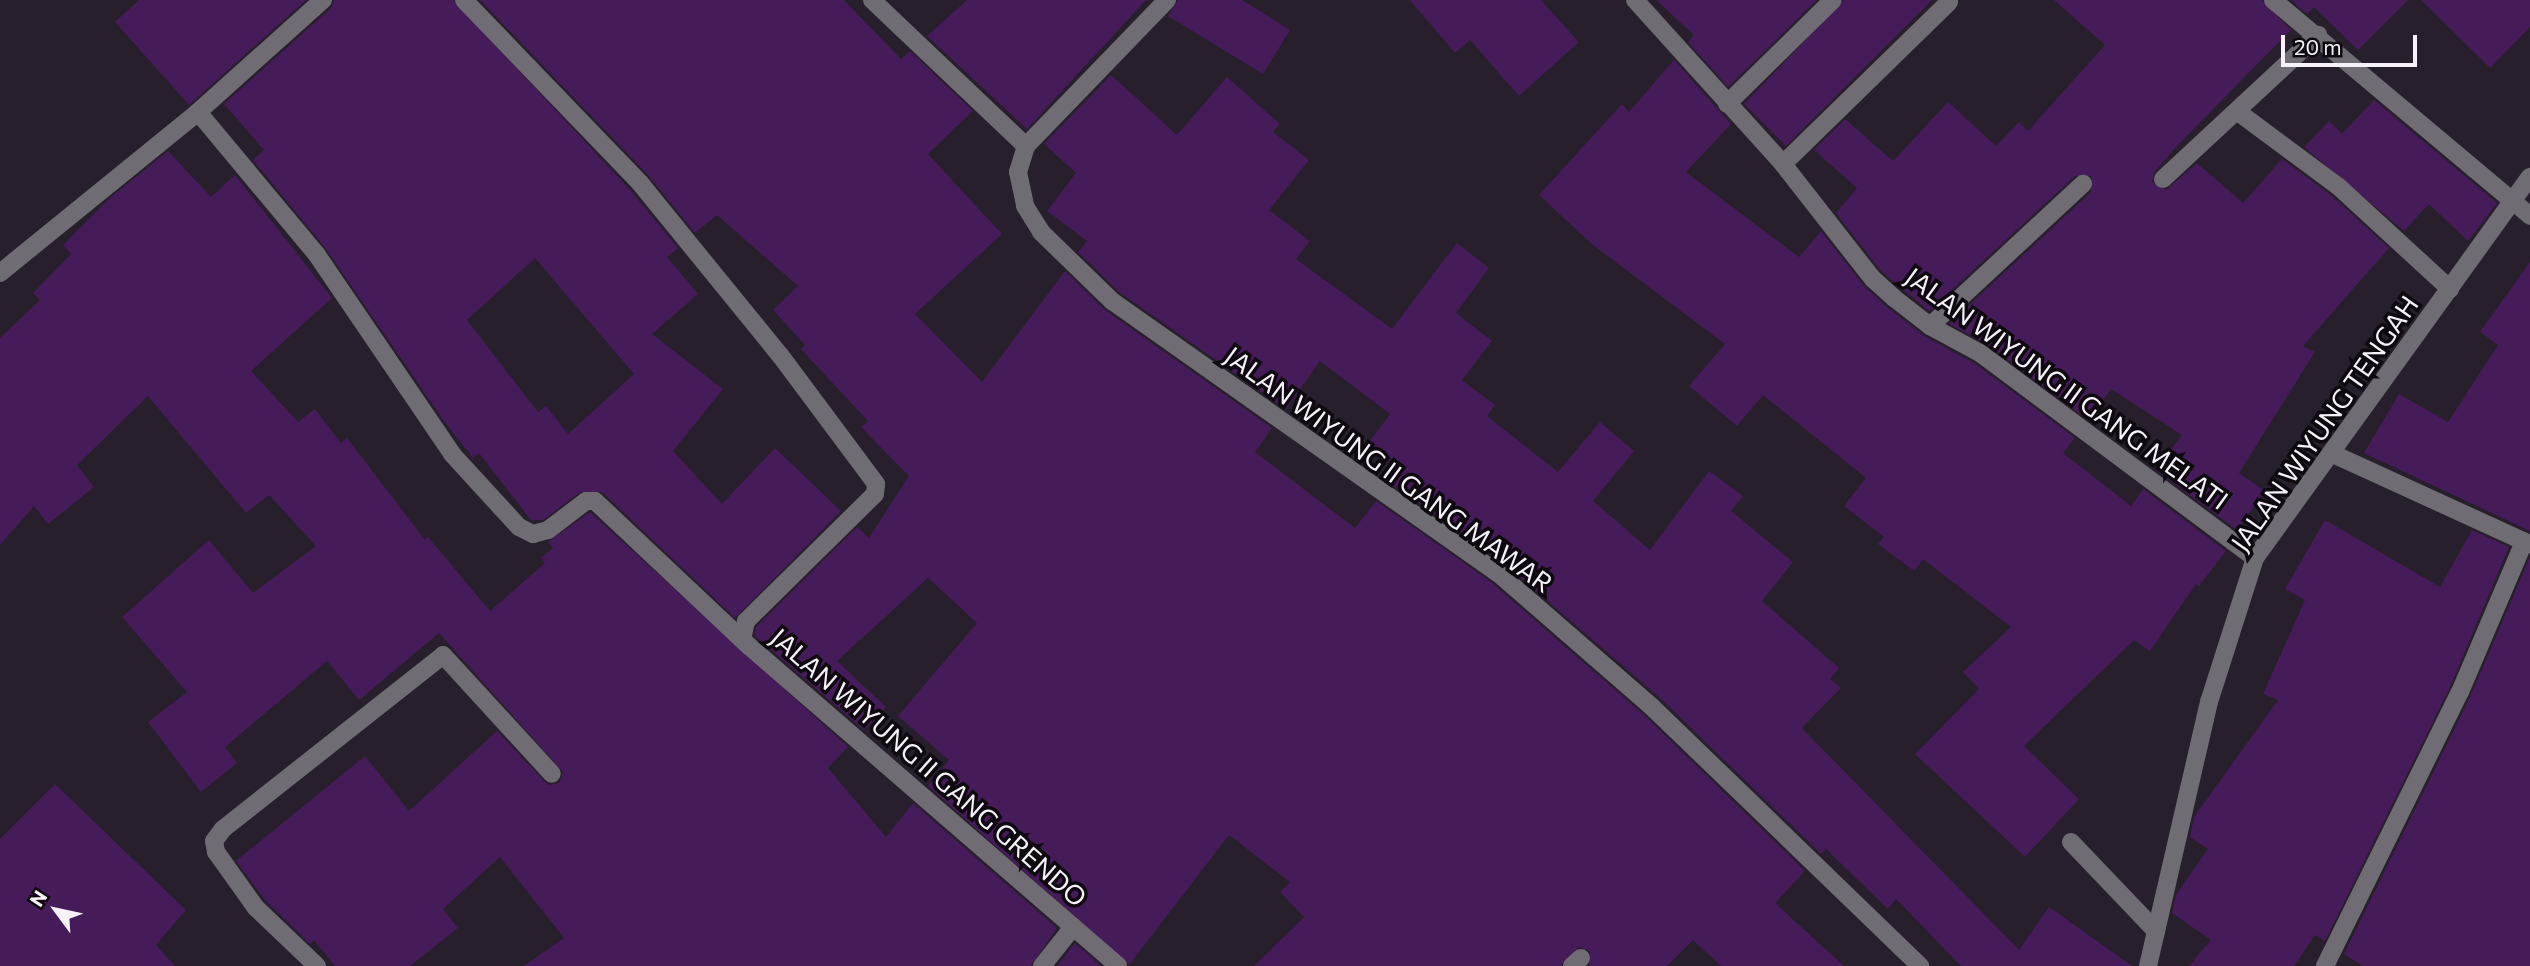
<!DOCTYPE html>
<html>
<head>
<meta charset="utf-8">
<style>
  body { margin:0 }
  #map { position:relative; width:2530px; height:966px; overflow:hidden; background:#271f2c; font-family:Commissioner,sans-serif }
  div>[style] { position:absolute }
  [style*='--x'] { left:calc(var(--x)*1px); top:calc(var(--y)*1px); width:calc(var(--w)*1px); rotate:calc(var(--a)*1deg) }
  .building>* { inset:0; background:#461b59 }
  .lane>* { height:18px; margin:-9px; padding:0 9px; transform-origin:9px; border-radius:9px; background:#706c73 }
  .street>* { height:18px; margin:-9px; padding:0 9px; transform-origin:9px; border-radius:9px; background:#706c73 }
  span { translate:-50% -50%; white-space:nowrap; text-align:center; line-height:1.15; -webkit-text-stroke:7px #0e0a10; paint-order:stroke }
  .street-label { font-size:26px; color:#f7f1fa }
  .north { position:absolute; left:21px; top:875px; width:70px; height:70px; -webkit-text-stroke:5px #0e0a10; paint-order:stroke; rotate:303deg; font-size:19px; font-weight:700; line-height:28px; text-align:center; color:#f7f1fa }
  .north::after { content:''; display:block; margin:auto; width:24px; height:32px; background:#f7f1fa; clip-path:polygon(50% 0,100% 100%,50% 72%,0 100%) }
  .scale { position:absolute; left:2281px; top:35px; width:136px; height:32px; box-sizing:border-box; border:4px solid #f7f1fa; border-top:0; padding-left:9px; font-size:21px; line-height:24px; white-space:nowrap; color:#f7f1fa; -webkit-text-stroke:5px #0e0a10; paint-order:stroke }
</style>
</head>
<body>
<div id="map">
  <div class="building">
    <div style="clip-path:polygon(139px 0,306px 0,189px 105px,115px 22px)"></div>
    <div style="clip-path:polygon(evenodd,334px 0,453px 0,631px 191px,678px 248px,667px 257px,698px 294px,652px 334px,723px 389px,673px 451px,722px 504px,775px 448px,841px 511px,735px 618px,602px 492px,580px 492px,543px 520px,531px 520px,479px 453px,473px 458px,444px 421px,326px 249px,253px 160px,264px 150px,224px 104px,331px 8px,334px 0,535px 258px,634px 374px,568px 434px,546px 406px,538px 412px,467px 320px,535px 258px)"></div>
    <div style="clip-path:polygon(480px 0,844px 0,901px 59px,910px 51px,973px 111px,928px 154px,1002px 234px,915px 314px,982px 382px,1065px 271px,1105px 310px,1272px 428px,1255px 452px,1355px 528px,1376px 501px,1491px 582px,1644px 715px,1805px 871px,1775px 903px,1844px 966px,1721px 966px,1693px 940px,1667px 966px,1589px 966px,1590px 951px,1579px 947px,1561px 966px,1254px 966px,1304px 917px,1280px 892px,1290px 882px,1229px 835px,1129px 965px,928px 786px,949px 760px,898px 716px,977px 623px,928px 578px,837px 661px,886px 707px,864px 730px,755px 636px,756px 627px,857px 527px,869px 538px,909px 476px,861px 427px,868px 421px,801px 349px,805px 345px,773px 310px,798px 286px,717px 215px,695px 233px,648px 175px)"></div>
    <div style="clip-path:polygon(967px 0,1151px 0,1145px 1px,1027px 129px,927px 36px)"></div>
    <div style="clip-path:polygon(1178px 0,1242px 0,1290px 30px,1263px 74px,1168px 16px)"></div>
    <div style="clip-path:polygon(1410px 0,1541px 0,1579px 42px,1519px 96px,1470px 40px,1455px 53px)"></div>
    <div style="clip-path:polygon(1656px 0,1817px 0,1728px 87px,1688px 42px,1694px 35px)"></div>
    <div style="clip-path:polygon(1844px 0,1932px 0,1786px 146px,1744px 104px)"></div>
    <div style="clip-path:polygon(2054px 0,2262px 0,2291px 30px,2178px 145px,2155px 171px,2152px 182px,2166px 190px,2197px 163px,2243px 203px,2282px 159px,2332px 196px,2389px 248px,2303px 346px,2315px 352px,2239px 473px,2265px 491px,2237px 530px,2156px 470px,2182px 435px,2111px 389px,2088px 420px,1987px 344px,1949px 324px,2091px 192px,2091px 176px,2075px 176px,1929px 311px,1881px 271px,1836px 213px,1857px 188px,1814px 150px,1845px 119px,1893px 161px,1948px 102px,1996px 146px,2019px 122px,2028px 131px,2105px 45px)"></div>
    <div style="clip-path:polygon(2291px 0,2408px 0,2358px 50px,2314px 7px,2307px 14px)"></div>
    <div style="clip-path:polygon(2421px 0,2530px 0,2530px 27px,2490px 68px)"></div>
    <div style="clip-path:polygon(1674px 60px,1731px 124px,1686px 172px,1799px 257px,1821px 231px,1864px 286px,1887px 307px,1924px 336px,1974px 363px,2075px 438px,2063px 453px,2131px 506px,2143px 489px,2226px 551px,2199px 586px,2196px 584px,2150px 651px,2134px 640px,2024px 746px,2079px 799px,2025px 857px,1915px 754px,1979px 689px,1963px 672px,2011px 627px,1923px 559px,1914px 571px,1878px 544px,1884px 537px,1844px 506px,1866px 478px,1763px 395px,1737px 426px,1689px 386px,1725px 344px,1593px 245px,1539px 195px,1622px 104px,1629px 112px)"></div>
    <div style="clip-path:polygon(1111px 75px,1177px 135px,1227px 77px,1280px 124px,1273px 132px,1309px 160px,1269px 210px,1310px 241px,1296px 259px,1392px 329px,1457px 243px,1489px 268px,1456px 313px,1492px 341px,1462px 380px,1495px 405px,1487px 416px,1558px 472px,1600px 422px,1634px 451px,1593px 501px,1650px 550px,1709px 471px,1743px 496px,1731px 511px,1793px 562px,1762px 601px,1839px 668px,1830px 679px,1841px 688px,1802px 728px,2019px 950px,2049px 907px,2132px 966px,1961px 966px,1896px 899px,1888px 909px,1826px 849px,1821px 854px,1660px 698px,1505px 564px,1389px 482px,1402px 466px,1369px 442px,1390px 414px,1320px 361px,1286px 409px,1119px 292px,1078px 252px,1087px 241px,1047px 211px,1076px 173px,1044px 144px)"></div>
    <div style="clip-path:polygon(2374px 100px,2497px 203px,2468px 241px,2429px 204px,2404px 231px,2304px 147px,2329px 121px,2342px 134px)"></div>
    <div style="clip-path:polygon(168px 151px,211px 197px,235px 175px,332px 298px,251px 371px,298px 422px,315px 409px,341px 443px,347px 438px,425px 540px,428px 537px,490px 611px,545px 563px,541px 558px,553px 548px,548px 542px,590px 512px,848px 747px,828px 768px,886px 837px,913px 803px,1057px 928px,1031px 966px,524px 966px,564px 938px,500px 857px,443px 909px,458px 928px,410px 966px,335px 966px,314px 940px,310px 944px,265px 900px,236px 861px,365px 756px,409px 811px,497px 731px,548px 785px,559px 783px,563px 772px,439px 633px,359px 700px,327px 661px,225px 747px,237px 763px,201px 792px,148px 722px,187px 692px,122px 617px,209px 540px,253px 593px,316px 546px,269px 495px,246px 513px,148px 396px,77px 465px,94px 487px,48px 524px,34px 506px,0 545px,0 338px,40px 300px,33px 293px,71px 254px,63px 245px,110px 198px)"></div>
    <div style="clip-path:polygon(2530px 262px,2530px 531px,2364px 453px,2399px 394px,2448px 422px,2498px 345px,2480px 332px)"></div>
    <div style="clip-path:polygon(2325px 520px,2440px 587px,2472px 530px,2509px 547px,2450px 687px,2325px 941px,2315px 935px,2294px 966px,2189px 966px,2211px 940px,2172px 913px,2176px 895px,2208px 849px,2190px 837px,2194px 817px,2278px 700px,2263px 694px,2305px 600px,2285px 589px)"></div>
    <div style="clip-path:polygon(2530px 557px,2530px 966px,2363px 966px,2344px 954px,2470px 697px)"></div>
    <div style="clip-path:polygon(55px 784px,186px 910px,156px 945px,175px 966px,0 966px,0 839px)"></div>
    <div style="clip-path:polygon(1075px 943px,1101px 966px,1057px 966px)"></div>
  </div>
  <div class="lane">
    <div style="--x:2071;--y:842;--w:123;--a:46.3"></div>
  </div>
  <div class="street">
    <div style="--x:464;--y:0;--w:254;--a:46.1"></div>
    <div style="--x:640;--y:183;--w:222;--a:50.9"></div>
    <div style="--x:780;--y:355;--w:161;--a:53.3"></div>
    <div style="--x:876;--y:484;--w:10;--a:96"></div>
    <div style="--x:875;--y:494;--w:181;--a:135.4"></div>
    <div style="--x:746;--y:621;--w:14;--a:102"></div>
    <div style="--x:872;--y:0;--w:212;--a:43.5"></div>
    <div style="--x:1026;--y:146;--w:27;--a:107"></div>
    <div style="--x:1018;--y:172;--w:35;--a:78"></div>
    <div style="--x:1025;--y:206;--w:31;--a:58"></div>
    <div style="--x:1041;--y:232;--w:99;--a:44.2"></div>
    <div style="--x:1112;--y:301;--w:472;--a:35.2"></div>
    <div style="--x:1498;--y:573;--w:204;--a:41"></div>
    <div style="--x:1652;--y:707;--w:373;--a:44"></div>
    <div style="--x:1635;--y:0;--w:221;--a:47.9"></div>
    <div style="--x:1783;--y:164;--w:146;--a:52"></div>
    <div style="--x:1873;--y:279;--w:28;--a:42"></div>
    <div style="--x:1894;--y:298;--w:46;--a:37.9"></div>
    <div style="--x:1930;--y:326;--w:57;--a:28.4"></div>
    <div style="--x:1980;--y:353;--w:343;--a:36.7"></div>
    <div style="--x:2273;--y:0;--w:336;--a:40"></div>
    <div style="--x:1727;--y:104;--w:148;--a:-44.5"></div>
    <div style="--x:198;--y:112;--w:186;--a:50.2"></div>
    <div style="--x:317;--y:255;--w:240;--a:55.8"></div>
    <div style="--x:452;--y:454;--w:99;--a:47.5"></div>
    <div style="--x:519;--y:527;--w:16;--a:27"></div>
    <div style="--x:533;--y:534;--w:16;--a:-15"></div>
    <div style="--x:548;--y:530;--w:48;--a:-37.3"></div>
    <div style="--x:586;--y:501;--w:9;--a:0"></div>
    <div style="--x:595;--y:501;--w:212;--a:43.3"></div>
    <div style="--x:749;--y:646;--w:488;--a:40.9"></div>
    <div style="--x:2238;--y:112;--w:126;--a:36.6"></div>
    <div style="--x:2339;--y:187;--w:151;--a:42.6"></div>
    <div style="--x:1026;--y:146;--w:203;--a:-46"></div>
    <div style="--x:1783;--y:164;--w:232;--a:-44.3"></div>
    <div style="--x:2163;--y:179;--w:212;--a:-42.9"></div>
    <div style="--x:0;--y:273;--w:255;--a:-39.1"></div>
    <div style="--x:198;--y:112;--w:168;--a:-41.9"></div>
    <div style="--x:1930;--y:326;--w:209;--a:-42.9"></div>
    <div style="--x:2333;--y:454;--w:217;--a:24.6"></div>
    <div style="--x:317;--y:966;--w:84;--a:-136.4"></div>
    <div style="--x:256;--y:908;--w:69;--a:-125.5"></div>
    <div style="--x:216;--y:852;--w:11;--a:-100"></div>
    <div style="--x:214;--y:841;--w:15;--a:-53"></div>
    <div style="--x:223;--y:829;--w:280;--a:-38.3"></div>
    <div style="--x:443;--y:655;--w:161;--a:47.5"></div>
    <div style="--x:1042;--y:966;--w:50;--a:-51.5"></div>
    <div style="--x:1572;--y:966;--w:12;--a:-42"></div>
    <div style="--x:2148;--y:966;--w:271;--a:-77"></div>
    <div style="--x:2209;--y:702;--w:151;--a:-72.3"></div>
    <div style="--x:2255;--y:558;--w:470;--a:-54.2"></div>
    <div style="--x:2325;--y:966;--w:305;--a:-63.8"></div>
    <div style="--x:2460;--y:692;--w:163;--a:-66.9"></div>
  </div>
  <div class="street-label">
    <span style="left:2067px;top:388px;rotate:36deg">JALAN WIYUNG II GANG MELATI</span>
    <span style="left:2324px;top:423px;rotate:-55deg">JALAN WIYUNG TENGAH</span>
    <span style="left:1389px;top:469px;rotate:36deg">JALAN WIYUNG II GANG MAWAR</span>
    <span style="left:929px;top:767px;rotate:41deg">JALAN WIYUNG II GANG GRENDO</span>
  </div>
  <div class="north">N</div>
  <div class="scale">20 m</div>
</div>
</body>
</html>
